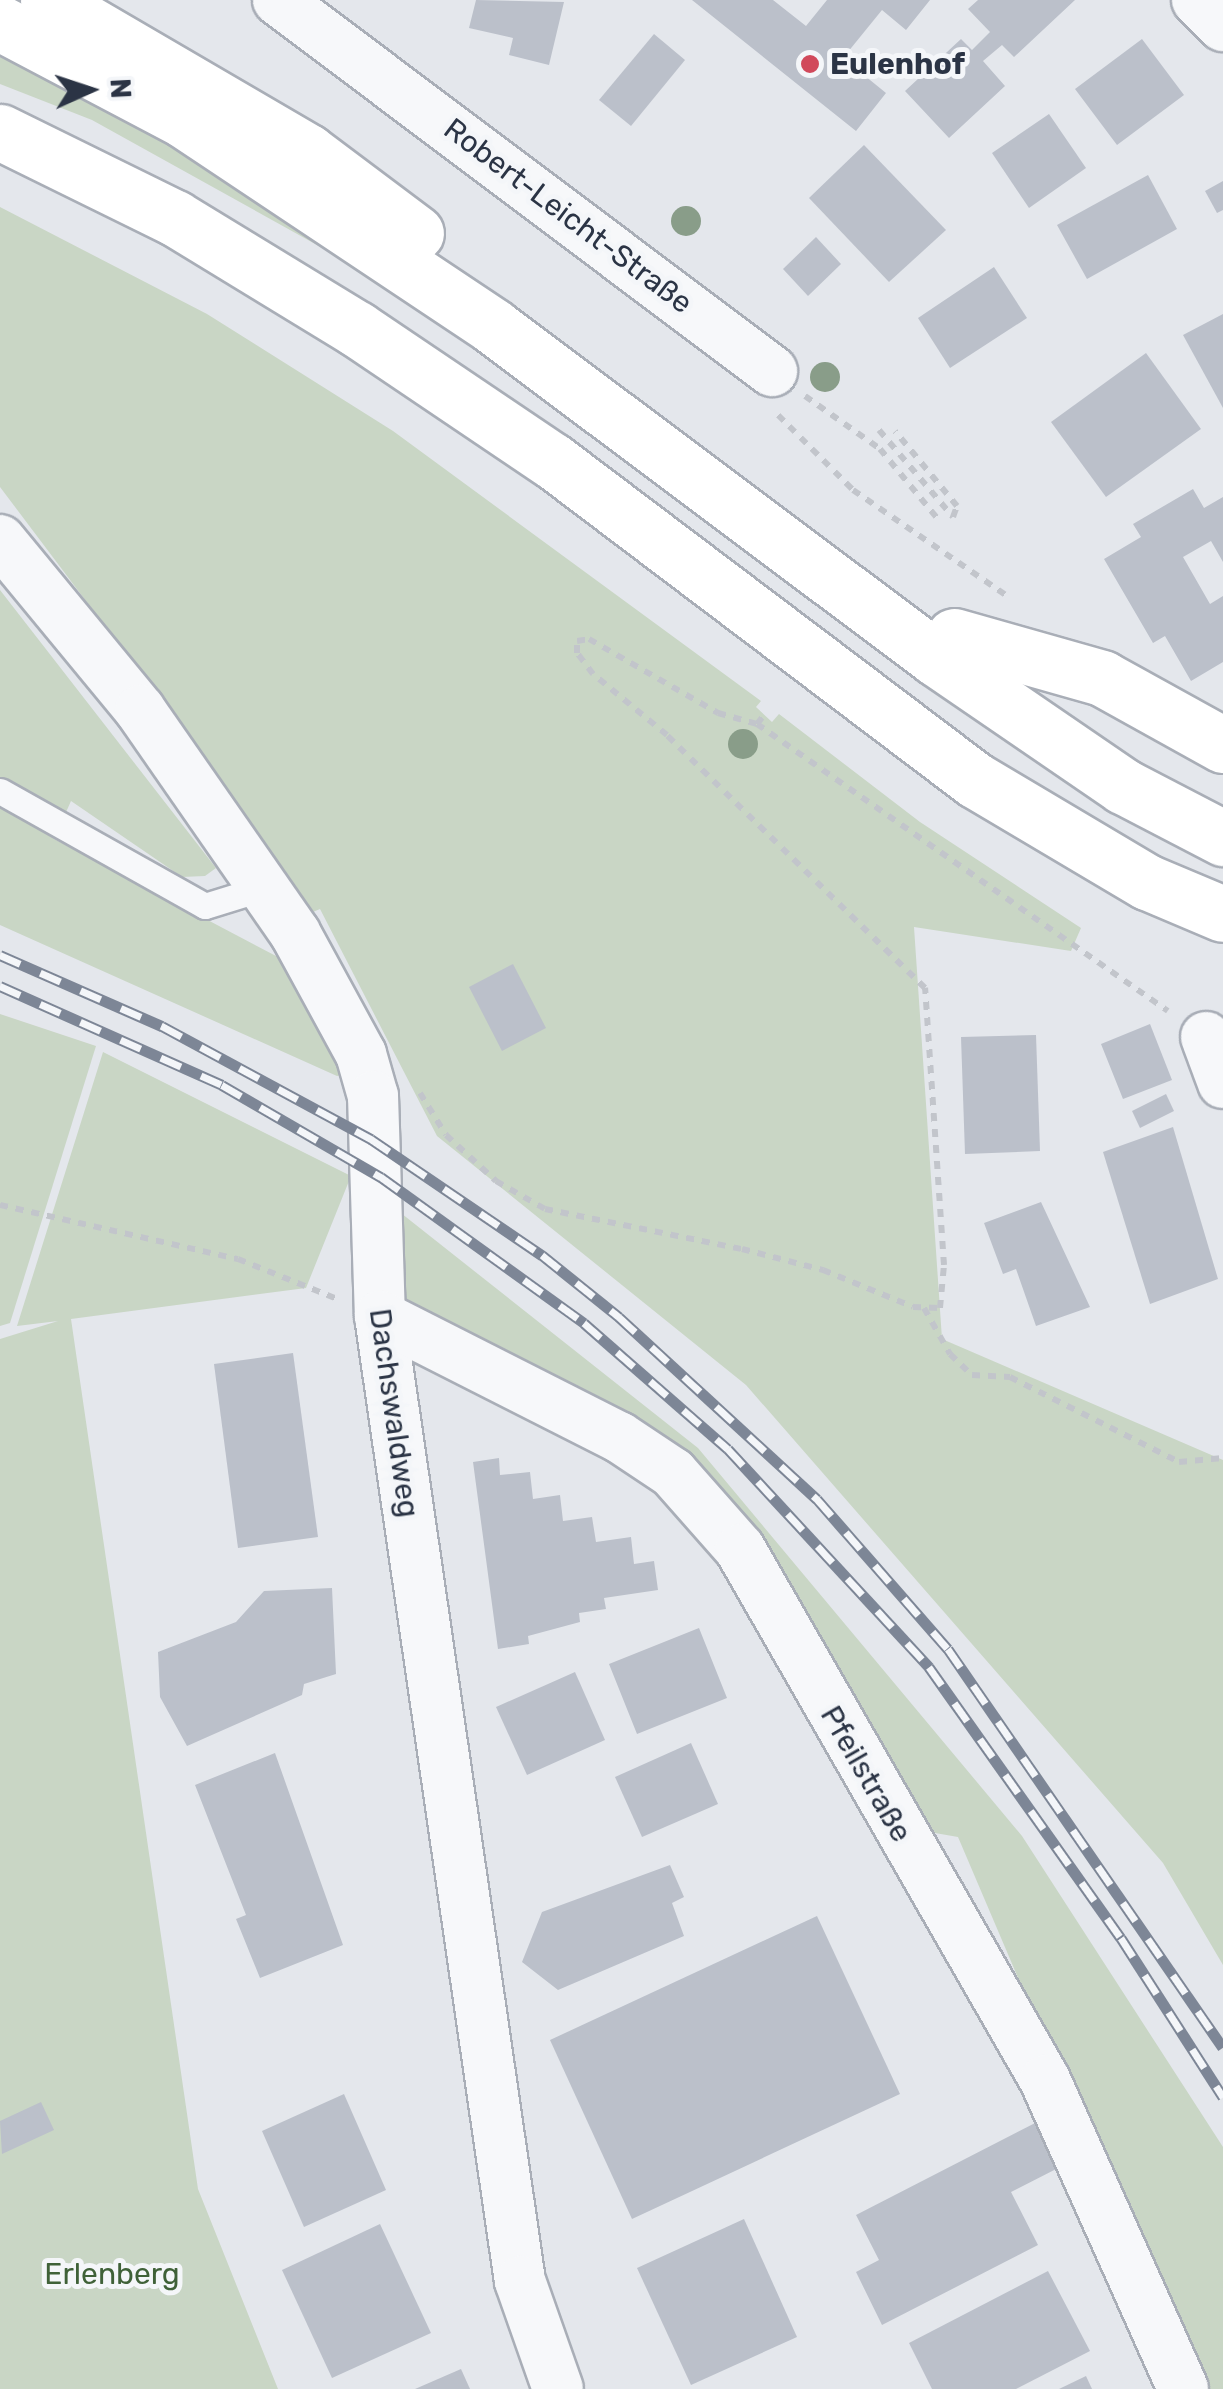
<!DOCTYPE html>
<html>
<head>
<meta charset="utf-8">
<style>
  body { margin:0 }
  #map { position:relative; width:1223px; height:2389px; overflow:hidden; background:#e4e7ec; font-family:Rubik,sans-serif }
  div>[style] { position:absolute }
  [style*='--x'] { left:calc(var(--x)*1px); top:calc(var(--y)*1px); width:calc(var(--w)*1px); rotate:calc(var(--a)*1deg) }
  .green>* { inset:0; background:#c9d6c5 }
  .building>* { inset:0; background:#bbc0ca }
  .path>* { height:6px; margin-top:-3px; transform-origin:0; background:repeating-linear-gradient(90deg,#c2c5cb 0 8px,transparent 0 16px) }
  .roads { filter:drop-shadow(2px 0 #a9aeb7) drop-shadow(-2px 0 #a9aeb7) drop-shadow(0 2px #a9aeb7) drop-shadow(0 -2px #a9aeb7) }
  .lane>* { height:25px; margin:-12.5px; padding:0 12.5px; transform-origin:12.5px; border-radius:12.5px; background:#f7f8fa }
  .street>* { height:50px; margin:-25px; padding:0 25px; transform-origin:25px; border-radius:25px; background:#f7f8fa }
  .highway>* { height:55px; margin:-27.5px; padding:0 27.5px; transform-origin:27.5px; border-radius:27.5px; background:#fff }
  .rail>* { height:11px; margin-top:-5.5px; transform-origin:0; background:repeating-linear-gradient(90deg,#f4f6f9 0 22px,#7d8696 0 44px); box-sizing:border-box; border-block:2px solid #7d8696 }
  .trees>* { width:30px; height:30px; margin:-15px; border-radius:50%; background:#899d89 }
  .dots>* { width:28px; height:28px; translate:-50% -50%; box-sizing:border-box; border:5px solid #f4f6f9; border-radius:50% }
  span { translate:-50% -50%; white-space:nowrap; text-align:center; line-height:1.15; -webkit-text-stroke:10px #f4f6f9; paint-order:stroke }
  .poi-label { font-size:30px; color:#2b3445; font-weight:700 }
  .left { translate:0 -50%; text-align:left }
  .street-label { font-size:30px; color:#2b3445 }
  .park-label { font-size:30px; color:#3f6138 }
  .north { position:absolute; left:40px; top:40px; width:100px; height:100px; -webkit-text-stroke:8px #f4f6f9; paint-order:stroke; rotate:87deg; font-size:28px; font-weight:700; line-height:40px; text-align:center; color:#2b3445 }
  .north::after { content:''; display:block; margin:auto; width:35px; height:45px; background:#2b3445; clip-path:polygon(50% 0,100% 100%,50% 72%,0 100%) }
</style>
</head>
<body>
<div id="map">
  <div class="green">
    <div style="clip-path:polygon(0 43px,94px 91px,478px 345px,344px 260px,92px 120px,0 84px)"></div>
    <div style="clip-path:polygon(0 207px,207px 314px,393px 431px,761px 701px,756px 707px,772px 722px,779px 714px,920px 822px,1081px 928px,1071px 951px,914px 927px,942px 1339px,1223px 1460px,1223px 1965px,1163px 1863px,746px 1385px,437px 1136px,320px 909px,306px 915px,159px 698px,0 487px)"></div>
    <div style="clip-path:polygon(0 590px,216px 868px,205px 876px,182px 877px,71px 801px,54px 839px,276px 956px,286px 949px,357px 1072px,337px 1076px,0 925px)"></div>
    <div style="clip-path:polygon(0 1014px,96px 1046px,10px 1323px,0 1326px)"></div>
    <div style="clip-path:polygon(103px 1052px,351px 1176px,306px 1288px,71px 1319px,198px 2189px,278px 2389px,0 2389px,0 1339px,58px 1321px,17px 1326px)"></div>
    <div style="clip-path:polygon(392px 1206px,698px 1448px,1022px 1836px,1223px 2147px,1223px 2389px,1204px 2389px,1122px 2222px,958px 1837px,912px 1829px,736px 1529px,394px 1302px)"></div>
  </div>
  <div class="building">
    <div style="clip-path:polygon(476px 0,564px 2px,549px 65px,509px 55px,513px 38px,469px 28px)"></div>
    <div style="clip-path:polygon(692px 0,773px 0,806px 26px,827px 0,930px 0,906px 30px,882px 10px,843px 58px,886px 93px,856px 131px)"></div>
    <div style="clip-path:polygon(978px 0,1075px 0,1014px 57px,1002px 45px,983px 61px,1005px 86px,949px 138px,905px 91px,961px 39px,972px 50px,990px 32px,968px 9px)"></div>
    <div style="clip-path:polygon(654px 34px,685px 60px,631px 126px,599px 100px)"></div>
    <div style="clip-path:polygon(1142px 39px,1184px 95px,1117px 145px,1075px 89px)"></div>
    <div style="clip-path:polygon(1049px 114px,1086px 168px,1029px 208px,992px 153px)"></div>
    <div style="clip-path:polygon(864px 145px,946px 230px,889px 282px,809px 198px)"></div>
    <div style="clip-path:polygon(1148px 175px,1177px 229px,1087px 279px,1057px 225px)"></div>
    <div style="clip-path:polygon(1223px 181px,1223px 210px,1217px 213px,1205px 191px)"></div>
    <div style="clip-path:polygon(816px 237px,841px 264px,808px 296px,783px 269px)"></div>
    <div style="clip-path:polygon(994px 267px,1027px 318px,950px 368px,918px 318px)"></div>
    <div style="clip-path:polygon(1223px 314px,1223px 408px,1183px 335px)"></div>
    <div style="clip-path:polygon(1146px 353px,1201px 429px,1106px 497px,1051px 422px)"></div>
    <div style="clip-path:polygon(1193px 489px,1204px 508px,1223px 497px,1223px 562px,1211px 541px,1183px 557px,1210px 604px,1223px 596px,1223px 662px,1191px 681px,1165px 636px,1153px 643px,1104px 559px,1141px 537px,1133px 524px)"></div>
    <div style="clip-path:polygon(513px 964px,546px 1028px,502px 1051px,469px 987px)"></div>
    <div style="clip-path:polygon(1150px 1024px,1172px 1080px,1123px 1099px,1101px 1044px)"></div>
    <div style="clip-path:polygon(1036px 1035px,1040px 1151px,965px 1154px,961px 1037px)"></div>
    <div style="clip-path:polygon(1166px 1094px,1174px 1111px,1140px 1128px,1132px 1111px)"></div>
    <div style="clip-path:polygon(1173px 1127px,1218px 1279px,1150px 1304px,1103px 1152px)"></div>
    <div style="clip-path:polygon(1041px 1202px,1090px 1307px,1036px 1326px,1016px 1269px,1003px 1274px,984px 1223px)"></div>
    <div style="clip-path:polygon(293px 1353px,318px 1537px,238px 1548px,214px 1364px)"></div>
    <div style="clip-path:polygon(499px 1458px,500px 1475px,530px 1472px,533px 1499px,560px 1495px,563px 1521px,592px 1517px,596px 1542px,631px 1537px,634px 1564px,654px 1561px,658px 1590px,604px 1598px,606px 1609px,579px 1613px,580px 1622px,528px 1636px,529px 1644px,498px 1649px,473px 1462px)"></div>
    <div style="clip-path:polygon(332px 1588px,336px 1674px,304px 1684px,302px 1695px,187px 1746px,160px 1697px,158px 1652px,236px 1622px,264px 1591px)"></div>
    <div style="clip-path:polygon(699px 1628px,727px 1698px,637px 1734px,609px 1664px)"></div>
    <div style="clip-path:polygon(575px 1672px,605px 1740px,527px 1775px,496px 1707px)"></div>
    <div style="clip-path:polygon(691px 1743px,718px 1804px,642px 1837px,615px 1777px)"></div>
    <div style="clip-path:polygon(275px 1753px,343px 1945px,260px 1978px,236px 1919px,246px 1915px,195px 1785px)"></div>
    <div style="clip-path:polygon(670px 1865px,684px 1897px,672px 1903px,684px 1936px,558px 1990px,522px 1962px,542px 1912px)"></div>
    <div style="clip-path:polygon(817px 1916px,900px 2094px,632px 2219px,550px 2040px)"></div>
    <div style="clip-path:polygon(344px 2094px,386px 2190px,304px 2227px,262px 2131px)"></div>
    <div style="clip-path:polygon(41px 2102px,54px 2130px,2px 2154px,0 2121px)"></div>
    <div style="clip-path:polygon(1041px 2120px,1064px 2165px,1011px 2192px,1038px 2245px,882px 2325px,856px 2272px,879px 2260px,856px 2215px)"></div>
    <div style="clip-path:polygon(744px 2219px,797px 2337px,691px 2385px,637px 2268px)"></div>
    <div style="clip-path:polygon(380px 2224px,431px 2333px,332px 2378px,282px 2270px)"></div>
    <div style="clip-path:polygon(1048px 2271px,1090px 2351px,1016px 2389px,932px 2389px,909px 2343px)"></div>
    <div style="clip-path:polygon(461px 2369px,470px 2389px,415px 2389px)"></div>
    <div style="clip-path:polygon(1086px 2376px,1092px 2389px,1059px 2389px)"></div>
  </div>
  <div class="path">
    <div style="--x:805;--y:396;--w:92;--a:35.2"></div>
    <div style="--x:880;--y:449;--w:89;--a:50.4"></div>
    <div style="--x:778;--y:415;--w:106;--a:45"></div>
    <div style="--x:853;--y:490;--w:191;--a:34.5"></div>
    <div style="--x:879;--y:430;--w:114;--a:49.6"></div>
    <div style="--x:953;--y:517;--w:12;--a:-70"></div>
    <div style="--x:957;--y:506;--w:97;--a:-129.6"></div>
    <div style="--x:757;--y:724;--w:11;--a:-52"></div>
    <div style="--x:420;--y:1093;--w:49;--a:58.2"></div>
    <div style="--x:446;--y:1135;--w:68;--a:42.6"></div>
    <div style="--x:496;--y:1181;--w:56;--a:29.7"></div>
    <div style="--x:545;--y:1209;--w:201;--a:11.5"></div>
    <div style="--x:742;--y:1249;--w:84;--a:14.5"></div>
    <div style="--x:823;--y:1270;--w:97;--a:22.3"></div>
    <div style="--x:913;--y:1307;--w:27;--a:2"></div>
    <div style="--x:940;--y:1308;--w:43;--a:-84.7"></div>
    <div style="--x:944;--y:1265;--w:278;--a:-93.9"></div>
    <div style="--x:925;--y:988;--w:361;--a:-135.6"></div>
    <div style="--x:667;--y:735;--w:96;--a:-140.5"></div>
    <div style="--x:593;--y:674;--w:26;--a:-127"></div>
    <div style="--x:577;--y:653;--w:12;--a:-90"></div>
    <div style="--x:577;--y:641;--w:12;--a:-9"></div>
    <div style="--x:589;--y:639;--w:149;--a:29.8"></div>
    <div style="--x:718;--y:713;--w:41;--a:15.8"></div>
    <div style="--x:757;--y:724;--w:501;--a:34.93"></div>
    <div style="--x:0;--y:1205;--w:244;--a:12.8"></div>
    <div style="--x:238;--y:1259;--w:105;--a:21.9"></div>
    <div style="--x:924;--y:1308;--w:53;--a:60.5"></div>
    <div style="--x:950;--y:1354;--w:30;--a:44"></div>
    <div style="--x:972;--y:1375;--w:38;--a:3"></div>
    <div style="--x:1010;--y:1377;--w:189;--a:26.7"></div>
    <div style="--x:1179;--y:1462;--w:44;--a:-5.2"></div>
  </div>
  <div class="roads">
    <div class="lane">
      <div style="--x:0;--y:791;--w:235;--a:29.3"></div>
      <div style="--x:205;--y:906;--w:61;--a:-17.2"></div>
    </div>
    <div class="street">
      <div style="--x:278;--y:0;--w:618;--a:36.91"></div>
      <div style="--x:1197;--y:0;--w:37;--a:45"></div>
      <div style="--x:0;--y:540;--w:220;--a:50.5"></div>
      <div style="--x:140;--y:710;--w:272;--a:55.2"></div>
      <div style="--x:295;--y:933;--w:138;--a:61.4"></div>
      <div style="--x:361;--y:1054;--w:44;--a:74.1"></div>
      <div style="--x:373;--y:1096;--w:220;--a:88.2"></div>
      <div style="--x:380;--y:1316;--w:975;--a:81.75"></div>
      <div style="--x:520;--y:2281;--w:114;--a:70.6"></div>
      <div style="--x:1206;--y:1037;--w:49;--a:69.7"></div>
      <div style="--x:380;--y:1316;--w:268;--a:26.9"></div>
      <div style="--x:619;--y:1437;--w:65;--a:33.7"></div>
      <div style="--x:673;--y:1473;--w:101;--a:48.6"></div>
      <div style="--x:740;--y:1549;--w:612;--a:60.13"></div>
      <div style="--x:1045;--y:2080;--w:338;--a:65.9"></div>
    </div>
    <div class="highway">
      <div style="--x:48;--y:0;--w:301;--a:30.3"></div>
      <div style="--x:308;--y:152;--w:135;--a:36.9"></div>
      <div style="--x:0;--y:23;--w:208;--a:27.8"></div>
      <div style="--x:184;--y:120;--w:373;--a:33.7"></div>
      <div style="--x:494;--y:327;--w:552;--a:36.83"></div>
      <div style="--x:936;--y:658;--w:227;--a:34.4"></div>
      <div style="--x:1123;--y:786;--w:113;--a:27.5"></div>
      <div style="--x:0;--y:132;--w:195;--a:26.2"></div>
      <div style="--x:175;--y:218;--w:213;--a:31.4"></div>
      <div style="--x:357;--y:329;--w:236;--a:34"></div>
      <div style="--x:553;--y:461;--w:529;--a:37.09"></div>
      <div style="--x:975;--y:780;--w:200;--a:30.7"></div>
      <div style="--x:1147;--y:882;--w:82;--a:22.8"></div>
      <div style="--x:954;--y:636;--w:154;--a:15.8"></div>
      <div style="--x:1102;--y:678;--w:138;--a:29"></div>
    </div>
  </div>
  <div class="rail">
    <div style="--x:0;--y:955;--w:177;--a:23.7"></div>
    <div style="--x:162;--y:1026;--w:238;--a:28.4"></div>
    <div style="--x:371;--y:1139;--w:207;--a:34.2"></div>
    <div style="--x:542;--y:1255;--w:99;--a:38.8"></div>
    <div style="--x:619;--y:1317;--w:269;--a:42.6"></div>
    <div style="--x:817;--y:1499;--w:199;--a:48.9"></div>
    <div style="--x:948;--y:1649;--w:484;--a:55.4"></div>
    <div style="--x:0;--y:986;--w:243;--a:24"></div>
    <div style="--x:222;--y:1085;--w:184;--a:30.1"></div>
    <div style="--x:381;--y:1177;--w:250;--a:35.7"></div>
    <div style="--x:584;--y:1323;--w:191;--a:41.2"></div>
    <div style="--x:728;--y:1449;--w:297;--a:47.3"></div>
    <div style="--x:929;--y:1667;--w:332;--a:54.7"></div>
    <div style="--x:1121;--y:1938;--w:189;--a:57.3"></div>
  </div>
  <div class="trees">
    <div style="left:686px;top:221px"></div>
    <div style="left:825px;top:377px"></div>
    <div style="left:743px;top:744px"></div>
  </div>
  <div class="dots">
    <div style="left:810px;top:64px;background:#d1495b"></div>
  </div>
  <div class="poi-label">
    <span class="left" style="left:830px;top:64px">Eulenhof</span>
  </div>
  <div class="street-label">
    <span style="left:568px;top:216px;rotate:37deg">Robert-Leicht-Straße</span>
    <span style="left:394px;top:1413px;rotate:82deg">Dachswaldweg</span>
    <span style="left:866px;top:1774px;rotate:60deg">Pfeilstraße</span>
  </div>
  <div class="park-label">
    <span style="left:112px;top:2274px">Erlenberg</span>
  </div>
  <div class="north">N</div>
</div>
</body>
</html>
